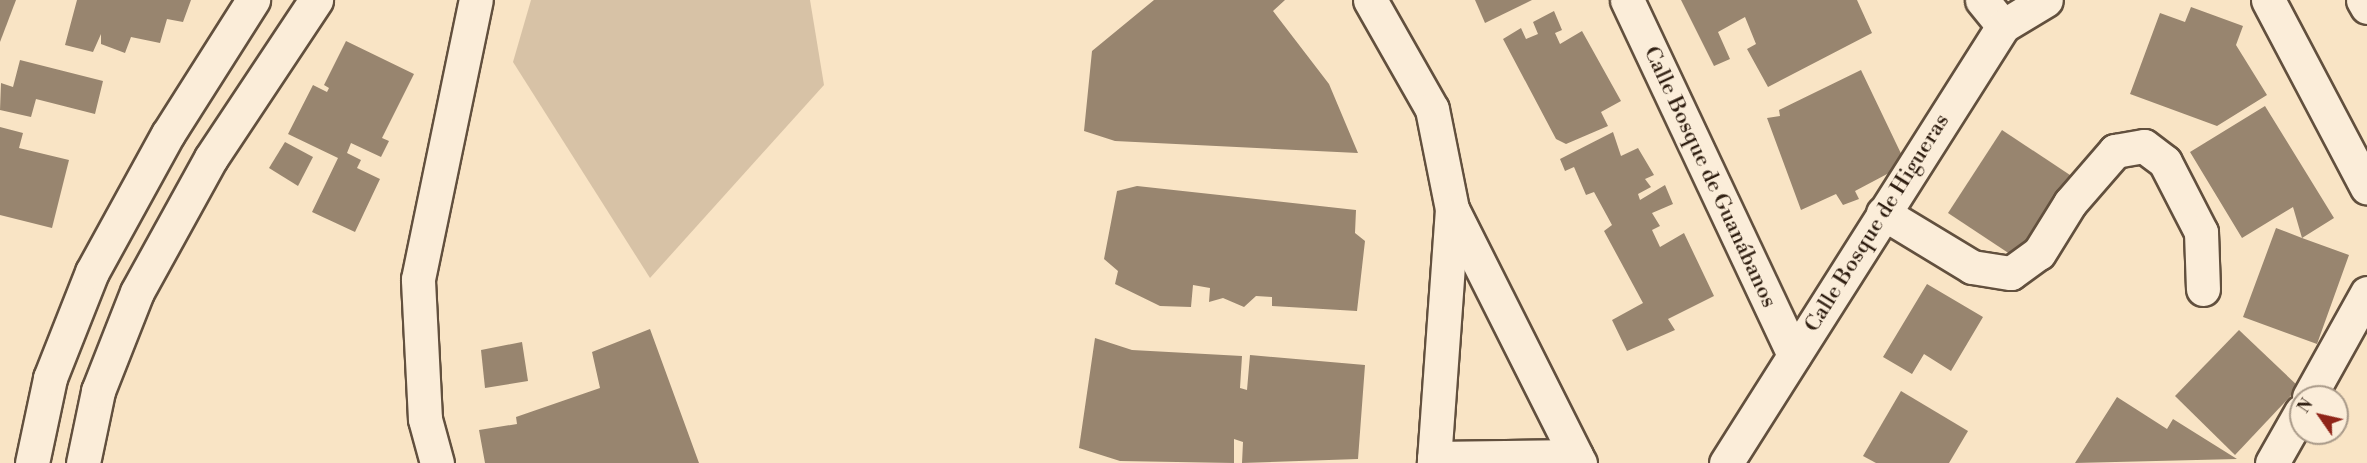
<!DOCTYPE html>
<html>
<head>
<meta charset="utf-8">
<style>
  body { margin:0 }
  #map { position:relative; width:2367px; height:463px; overflow:hidden; background:#f9e4c5; font-family:"Libre Bodoni",serif }
  div>[style] { position:absolute }
  [style*='--x'] { left:calc(var(--x)*1px); top:calc(var(--y)*1px); width:calc(var(--w)*1px); rotate:calc(var(--a)*1deg) }
  .green>* { inset:0; background:#d7c2a6 }
  .building>* { inset:0; background:#98856f }
  .roads { filter:drop-shadow(2px 0 #62503e) drop-shadow(-2px 0 #62503e) drop-shadow(0 2px #62503e) drop-shadow(0 -2px #62503e) }
  .minor>* { height:33px; margin:-16.5px; padding:0 16.5px; transform-origin:16.5px; border-radius:16.5px; background:#fbedd9 }
  .tertiary>* { height:33px; margin:-16.5px; padding:0 16.5px; transform-origin:16.5px; border-radius:16.5px; background:#fbedd9 }
  .secondary>* { height:33px; margin:-16.5px; padding:0 16.5px; transform-origin:16.5px; border-radius:16.5px; background:#fbedd9 }
  span { translate:-50% -50%; white-space:nowrap; text-align:center; line-height:1.15; -webkit-text-stroke:4.5px #fbedd9; paint-order:stroke }
  .street-label { font-size:22px; color:#2f1e11 }
  .north { position:absolute; left:2289px; top:385px; width:60px; height:60px; box-sizing:border-box; background:#fbedd9; border:2px solid #a99a89; border-radius:50%; rotate:304deg; font-size:16px; font-weight:700; line-height:24px; text-align:center; color:#2f1e11 }
  .north::after { content:''; display:block; margin:auto; width:21px; height:27px; background:#8f2418; clip-path:polygon(50% 0,100% 100%,50% 72%,0 100%) }
</style>
</head>
<body>
<div id="map">
  <div class="green">
    <div style="clip-path:polygon(531px 0,810px 0,824px 85px,650px 278px,513px 62px)"></div>
  </div>
  <div class="building">
    <div style="clip-path:polygon(0 0,16px 0,0 42px)"></div>
    <div style="clip-path:polygon(77px 0,191px 0,183px 22px,167px 19px,160px 43px,131px 37px,125px 53px,101px 44px,101px 34px,93px 52px,65px 45px)"></div>
    <div style="clip-path:polygon(1154px 0,1285px 0,1273px 11px,1329px 84px,1358px 153px,1115px 141px,1084px 131px,1092px 51px)"></div>
    <div style="clip-path:polygon(1475px 0,1532px 0,1485px 23px)"></div>
    <div style="clip-path:polygon(1681px 0,1857px 0,1872px 33px,1768px 87px,1747px 49px,1756px 44px,1745px 17px,1718px 32px,1730px 59px,1714px 66px)"></div>
    <div style="clip-path:polygon(2191px 7px,2243px 26px,2236px 45px,2267px 95px,2217px 126px,2130px 94px,2160px 13px,2185px 22px)"></div>
    <div style="clip-path:polygon(1554px 11px,1562px 30px,1555px 33px,1560px 44px,1582px 31px,1621px 101px,1601px 112px,1608px 126px,1566px 144px,1556px 139px,1503px 39px,1521px 28px,1526px 39px,1538px 34px,1533px 22px)"></div>
    <div style="clip-path:polygon(346px 41px,414px 74px,382px 138px,389px 141px,381px 157px,351px 143px,347px 153px,361px 160px,357px 168px,380px 179px,355px 232px,312px 212px,338px 158px,288px 134px,313px 85px,327px 92px,329px 88px,324px 85px)"></div>
    <div style="clip-path:polygon(20px 60px,103px 81px,95px 114px,36px 99px,31px 117px,0 110px,1px 83px,13px 87px)"></div>
    <div style="clip-path:polygon(1861px 70px,1906px 164px,1855px 191px,1859px 199px,1843px 205px,1836px 194px,1801px 210px,1767px 118px,1780px 116px,1779px 110px)"></div>
    <div style="clip-path:polygon(2265px 106px,2334px 218px,2302px 238px,2349px 255px,2317px 344px,2243px 317px,2276px 228px,2302px 238px,2293px 207px,2242px 238px,2190px 152px)"></div>
    <div style="clip-path:polygon(0 127px,23px 133px,19px 148px,69px 160px,52px 228px,0 215px)"></div>
    <div style="clip-path:polygon(2002px 130px,2076px 179px,2022px 262px,1948px 213px)"></div>
    <div style="clip-path:polygon(1613px 132px,1621px 156px,1638px 148px,1654px 175px,1645px 179px,1651px 187px,1638px 194px,1640px 200px,1665px 185px,1673px 204px,1652px 213px,1660px 226px,1652px 230px,1660px 247px,1684px 233px,1714px 296px,1668px 319px,1675px 330px,1627px 351px,1612px 320px,1643px 303px,1604px 231px,1612px 225px,1594px 192px,1586px 195px,1574px 167px,1565px 171px,1560px 159px)"></div>
    <div style="clip-path:polygon(285px 142px,313px 157px,298px 186px,269px 168px)"></div>
    <div style="clip-path:polygon(1137px 186px,1356px 210px,1355px 233px,1365px 241px,1357px 311px,1272px 306px,1272px 297px,1256px 296px,1244px 307px,1223px 298px,1209px 302px,1210px 288px,1193px 285px,1191px 307px,1160px 306px,1115px 284px,1118px 271px,1104px 259px,1117px 191px)"></div>
    <div style="clip-path:polygon(1927px 284px,1983px 317px,1951px 371px,1924px 354px,1912px 374px,1883px 357px)"></div>
    <div style="clip-path:polygon(650px 329px,699px 463px,485px 463px,479px 430px,517px 424px,516px 417px,600px 388px,592px 352px)"></div>
    <div style="clip-path:polygon(2239px 330px,2299px 387px,2235px 455px,2175px 396px)"></div>
    <div style="clip-path:polygon(1095px 338px,1132px 350px,1242px 356px,1240px 388px,1247px 390px,1250px 355px,1365px 365px,1358px 459px,1242px 463px,1243px 442px,1234px 439px,1234px 463px,1120px 461px,1079px 448px)"></div>
    <div style="clip-path:polygon(522px 342px,528px 381px,485px 388px,481px 350px)"></div>
    <div style="clip-path:polygon(1901px 391px,1968px 431px,1949px 463px,1876px 463px,1863px 456px)"></div>
    <div style="clip-path:polygon(2117px 397px,2167px 429px,2173px 419px,2237px 459px,2075px 463px)"></div>
  </div>
  <div class="roads">
    <div class="minor">
      <div style="--x:1370;--y:0;--w:125;--a:60.4"></div>
      <div style="--x:1432;--y:109;--w:102;--a:78.7"></div>
      <div style="--x:1452;--y:209;--w:255;--a:94.1"></div>
      <div style="--x:1627;--y:0;--w:392;--a:64.8"></div>
      <div style="--x:1982;--y:0;--w:33;--a:51"></div>
      <div style="--x:1453;--y:211;--w:274;--a:63.3"></div>
      <div style="--x:1883;--y:213;--w:104;--a:31.2"></div>
      <div style="--x:1972;--y:267;--w:39;--a:9"></div>
      <div style="--x:2011;--y:273;--w:34;--a:-36"></div>
      <div style="--x:2039;--y:253;--w:59;--a:-58.2"></div>
      <div style="--x:2070;--y:203;--w:69;--a:-49.1"></div>
      <div style="--x:2115;--y:151;--w:29;--a:-10"></div>
      <div style="--x:2144;--y:146;--w:26;--a:37"></div>
      <div style="--x:2165;--y:162;--w:79;--a:62.8"></div>
      <div style="--x:2201;--y:232;--w:57;--a:88"></div>
      <div style="--x:1434;--y:458;--w:142;--a:-0.8"></div>
      <div style="--x:1576;--y:456;--w:8;--a:60"></div>
      <div style="--x:437;--y:463;--w:46;--a:-105.3"></div>
      <div style="--x:425;--y:419;--w:140;--a:-92.9"></div>
      <div style="--x:418;--y:279;--w:285;--a:-78.3"></div>
      <div style="--x:1726;--y:463;--w:517;--a:-57.63"></div>
      <div style="--x:2003;--y:26;--w:50;--a:-31.2"></div>
    </div>
    <div class="tertiary">
      <div style="--x:2268;--y:0;--w:212;--a:62.2"></div>
      <div style="--x:2363;--y:0;--w:8;--a:60"></div>
      <div style="--x:32;--y:463;--w:87;--a:-78"></div>
      <div style="--x:50;--y:378;--w:114;--a:-68.4"></div>
      <div style="--x:92;--y:272;--w:158;--a:-61.2"></div>
      <div style="--x:168;--y:134;--w:159;--a:-57.6"></div>
      <div style="--x:83;--y:463;--w:74;--a:-78.2"></div>
      <div style="--x:98;--y:391;--w:106;--a:-68.5"></div>
      <div style="--x:137;--y:292;--w:153;--a:-61.1"></div>
      <div style="--x:211;--y:158;--w:190;--a:-56.4"></div>
    </div>
    <div class="secondary">
      <div style="--x:2309;--y:397;--w:119;--a:-60.9"></div>
      <div style="--x:2272;--y:463;--w:59;--a:-60.4"></div>
    </div>
  </div>
  <div class="street-label">
    <span style="left:1710px;top:177px;rotate:65deg">Calle Bosque de Guanábanos</span>
    <span style="left:1877px;top:223px;rotate:-58deg">Calle Bosque de Higueras</span>
  </div>
  <div class="north">N</div>
</div>
</body>
</html>
